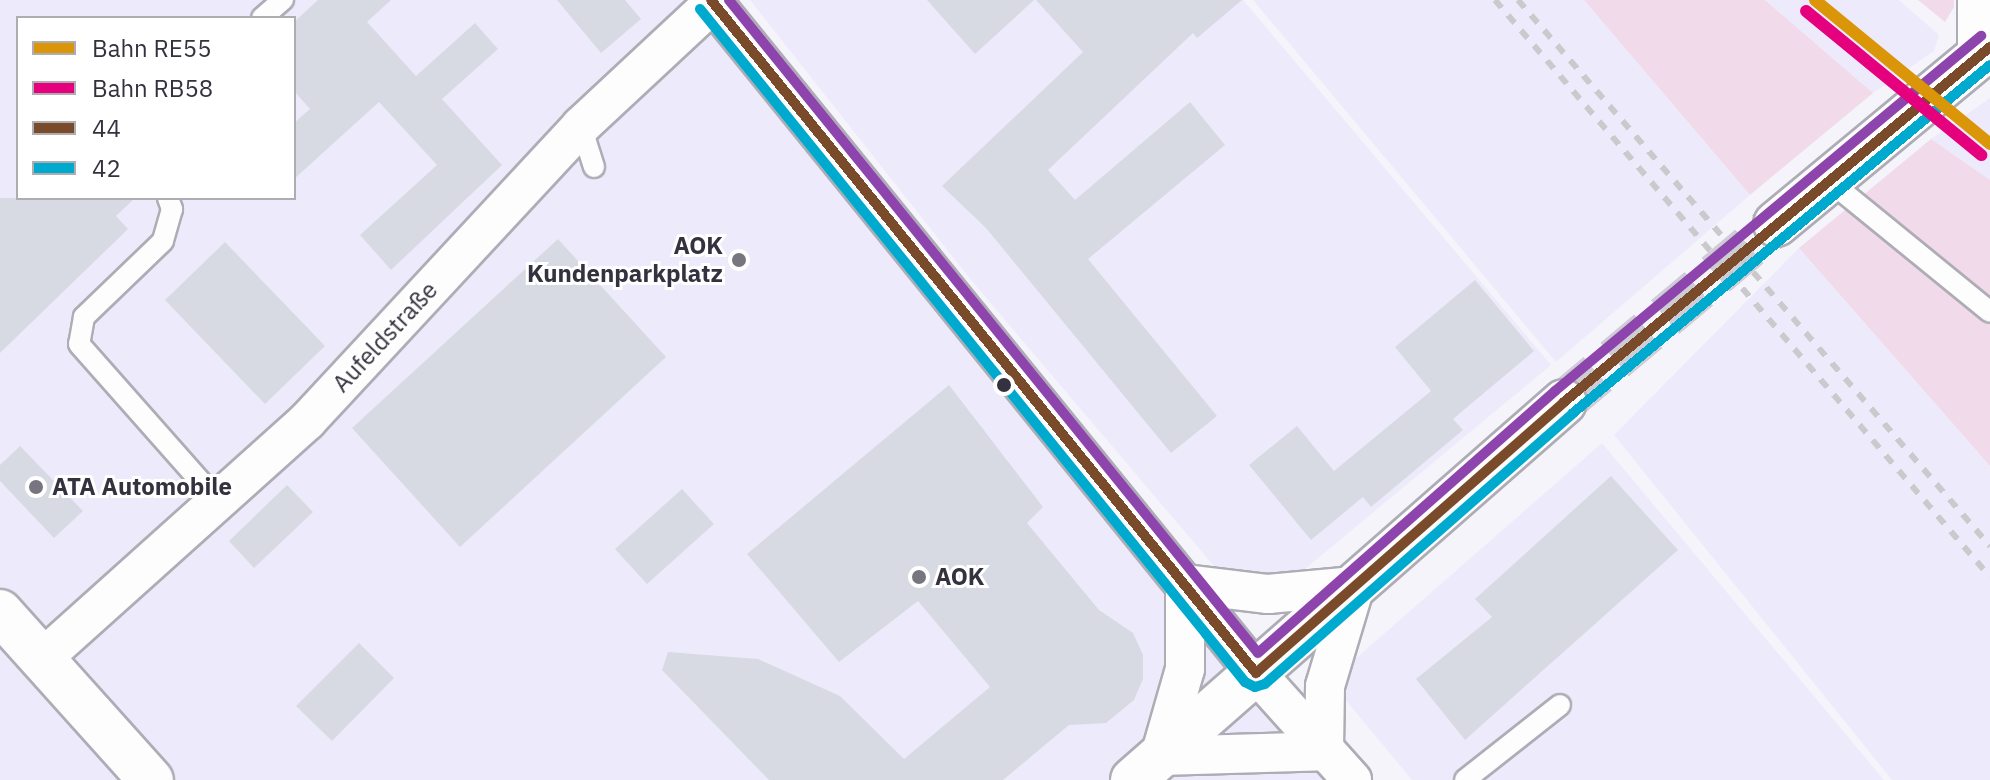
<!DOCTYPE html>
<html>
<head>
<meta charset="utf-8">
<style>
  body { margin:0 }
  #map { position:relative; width:1990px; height:780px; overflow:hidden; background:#f5f4fb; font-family:"IBM Plex Sans",sans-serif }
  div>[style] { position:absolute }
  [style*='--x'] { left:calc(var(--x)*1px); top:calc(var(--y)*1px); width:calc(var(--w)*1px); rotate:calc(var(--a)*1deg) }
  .built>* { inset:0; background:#edebfb }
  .green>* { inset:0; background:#f1daea }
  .building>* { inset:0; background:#d7dae2 }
  .secondary-tunnel>* { height:44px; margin-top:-22px; transform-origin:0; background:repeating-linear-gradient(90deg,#cecdd5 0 44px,transparent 0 66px) }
  .roads { filter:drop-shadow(2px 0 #aeacb5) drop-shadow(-2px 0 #aeacb5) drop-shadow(0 2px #aeacb5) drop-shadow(0 -2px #aeacb5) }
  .service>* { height:20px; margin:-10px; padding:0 10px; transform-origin:10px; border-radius:10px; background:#fefdfe }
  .minor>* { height:38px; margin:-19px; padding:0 19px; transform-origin:19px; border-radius:19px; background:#fefdfe }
  .secondary>* { height:44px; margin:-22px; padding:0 22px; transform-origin:22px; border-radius:22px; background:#fefdfe }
  .primary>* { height:44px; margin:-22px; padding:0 22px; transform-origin:22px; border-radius:22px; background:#fefdfe }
  .rail>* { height:6px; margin-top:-3px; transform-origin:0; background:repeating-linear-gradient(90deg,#cacacc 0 10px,transparent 0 20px) }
  .bus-1>* { height:10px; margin:-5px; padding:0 5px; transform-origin:5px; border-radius:5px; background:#7a4b2a }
  .bus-2>* { height:10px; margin:-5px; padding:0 5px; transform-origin:5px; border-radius:5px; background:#00a9ce }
  .bus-3>* { height:10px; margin:-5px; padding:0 5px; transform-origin:5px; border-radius:5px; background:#8e44ad }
  .rail-1>* { height:12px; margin:-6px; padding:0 6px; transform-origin:6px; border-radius:6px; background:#da9509 }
  .rail-2>* { height:12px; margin:-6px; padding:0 6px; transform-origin:6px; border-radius:6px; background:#e5007d }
  .dots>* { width:22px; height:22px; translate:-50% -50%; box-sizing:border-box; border:4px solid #fff; border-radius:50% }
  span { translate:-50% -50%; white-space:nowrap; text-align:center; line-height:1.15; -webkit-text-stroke:6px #fff; paint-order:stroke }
  .poi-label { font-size:24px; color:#33323e; font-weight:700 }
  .right { translate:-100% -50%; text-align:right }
  .left { translate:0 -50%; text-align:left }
  .street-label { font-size:24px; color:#33323e }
  .legend { position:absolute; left:16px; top:16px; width:280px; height:184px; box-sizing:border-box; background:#fff; border:2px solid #adadb2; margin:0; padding:10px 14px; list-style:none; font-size:24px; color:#33323e }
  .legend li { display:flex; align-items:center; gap:16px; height:40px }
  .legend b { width:40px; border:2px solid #adadb2 }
</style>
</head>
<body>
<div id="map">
  <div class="built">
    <div style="clip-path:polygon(evenodd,0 0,688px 0,1328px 780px,0 780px,0 0,18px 18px,294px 18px,294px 198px,18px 198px,18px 18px)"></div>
    <div style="clip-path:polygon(750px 0,1243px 0,1551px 365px,1253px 612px,971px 280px)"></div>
    <div style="clip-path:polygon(1253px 0,1584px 0,1750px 195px,1556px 362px)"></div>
    <div style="clip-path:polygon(1765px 0,1899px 0,1939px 35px,1934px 51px,1873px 93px)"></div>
    <div style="clip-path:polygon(1990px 98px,1990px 180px,1931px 139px)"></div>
    <div style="clip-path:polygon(1799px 248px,1990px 466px,1990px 780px,1892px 780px,1614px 435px)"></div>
    <div style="clip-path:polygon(1602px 443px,1884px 780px,1412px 780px,1330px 681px)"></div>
  </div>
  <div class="green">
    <div style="clip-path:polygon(1584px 0,1765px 0,1873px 93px,1750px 195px)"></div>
    <div style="clip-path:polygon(1918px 0,1954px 0,1954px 7px,1945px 22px)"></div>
    <div style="clip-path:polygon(1931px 139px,1990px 180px,1990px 466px,1799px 248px)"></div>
  </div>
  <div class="building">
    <div style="clip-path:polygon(318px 0,391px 0,367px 22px,416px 76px,475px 23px,498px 49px,442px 99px,502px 165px,391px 270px,360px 235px,437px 165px,379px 102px,294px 179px,294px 123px,310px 109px,294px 91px,294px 22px)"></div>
    <div style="clip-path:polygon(557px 0,625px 0,641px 19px,601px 53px)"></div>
    <div style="clip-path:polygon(927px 0,1034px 0,975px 54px)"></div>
    <div style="clip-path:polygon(1036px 0,1242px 0,1197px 38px,1193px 33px,1048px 170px,1075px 200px,1190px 102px,1225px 145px,1088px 259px,1217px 416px,1171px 453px,986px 228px,942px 186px,1083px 52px)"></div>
    <div style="clip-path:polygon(0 198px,135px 198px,116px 216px,128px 229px,0 353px)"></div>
    <div style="clip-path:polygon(558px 239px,666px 357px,460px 547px,352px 428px)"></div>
    <div style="clip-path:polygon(225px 242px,325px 346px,265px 404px,165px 300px)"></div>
    <div style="clip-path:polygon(1475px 280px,1534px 351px,1453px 419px,1463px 430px,1371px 507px,1363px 497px,1311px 540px,1249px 465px,1297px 426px,1334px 471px,1431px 391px,1395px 347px)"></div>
    <div style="clip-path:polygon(949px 385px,1043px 507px,1027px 523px,1099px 610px,1133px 633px,1143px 655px,1143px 679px,1134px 700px,1106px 723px,1069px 725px,1003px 780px,769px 780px,662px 670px,668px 652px,758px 659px,840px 696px,904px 759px,990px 687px,918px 601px,839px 662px,747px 554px)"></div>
    <div style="clip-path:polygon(20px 446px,83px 511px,54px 538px,0 481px,0 465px)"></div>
    <div style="clip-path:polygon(1611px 476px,1678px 550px,1465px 740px,1416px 679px,1492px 617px,1475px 599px)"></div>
    <div style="clip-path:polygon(287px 485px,313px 512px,254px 568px,229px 541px)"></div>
    <div style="clip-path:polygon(682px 489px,714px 524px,647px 584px,615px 549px)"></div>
    <div style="clip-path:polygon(359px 643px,394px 678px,332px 741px,296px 706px)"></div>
  </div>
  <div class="secondary-tunnel">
    <div style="--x:1564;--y:402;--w:277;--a:-40"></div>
  </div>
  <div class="roads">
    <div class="service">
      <div style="--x:262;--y:18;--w:28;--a:-41"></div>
      <div style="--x:581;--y:126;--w:43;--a:72.4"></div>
      <div style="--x:1827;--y:179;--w:210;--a:39.2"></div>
      <div style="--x:168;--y:198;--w:12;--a:70"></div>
      <div style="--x:172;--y:209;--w:33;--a:106"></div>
      <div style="--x:163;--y:241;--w:110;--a:136.1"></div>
      <div style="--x:84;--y:317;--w:27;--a:100"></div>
      <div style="--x:79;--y:344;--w:208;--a:48.5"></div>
      <div style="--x:1465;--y:780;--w:121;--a:-38.3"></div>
    </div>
    <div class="minor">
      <div style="--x:711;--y:0;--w:866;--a:51"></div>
      <div style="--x:1256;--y:673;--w:144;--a:48.1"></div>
      <div style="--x:1977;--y:55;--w:55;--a:-90"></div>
      <div style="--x:1185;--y:584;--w:84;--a:6.9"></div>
      <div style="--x:1268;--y:594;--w:87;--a:-5.3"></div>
      <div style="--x:1355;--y:586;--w:104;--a:106.7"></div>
      <div style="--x:1325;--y:686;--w:65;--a:90.9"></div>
      <div style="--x:1185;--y:584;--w:85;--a:90"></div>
      <div style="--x:1185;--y:669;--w:91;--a:106"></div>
      <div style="--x:1160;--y:756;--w:164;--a:-1.7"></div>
      <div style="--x:43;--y:658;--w:355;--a:-41.9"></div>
      <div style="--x:307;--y:421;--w:403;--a:-47.1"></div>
      <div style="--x:581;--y:126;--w:180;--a:-43"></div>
    </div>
    <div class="secondary">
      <div style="--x:1776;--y:224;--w:278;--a:-39.6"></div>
      <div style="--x:1133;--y:780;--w:573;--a:-41.25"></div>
    </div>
    <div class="primary">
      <div style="--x:0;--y:612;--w:226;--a:48.1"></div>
    </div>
  </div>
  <div class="rail">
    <div style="--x:1495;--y:0;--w:760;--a:49.37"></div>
    <div style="--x:1518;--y:0;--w:722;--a:49.16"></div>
  </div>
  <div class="bus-1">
    <div style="--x:711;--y:0;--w:866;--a:51"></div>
    <div style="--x:1256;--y:673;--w:410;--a:-41.3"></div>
    <div style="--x:1564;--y:402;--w:555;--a:-39.81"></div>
  </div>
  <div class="bus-2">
    <div style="--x:700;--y:9;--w:866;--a:51"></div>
    <div style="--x:1245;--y:682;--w:11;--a:27"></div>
    <div style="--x:1255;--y:687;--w:10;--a:-17"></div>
    <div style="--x:1265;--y:684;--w:410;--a:-41.3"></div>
    <div style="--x:1573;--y:413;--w:543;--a:-39.85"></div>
  </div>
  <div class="bus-3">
    <div style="--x:729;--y:0;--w:840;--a:50.99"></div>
    <div style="--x:1258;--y:653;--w:396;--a:-41.4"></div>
    <div style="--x:1555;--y:391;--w:555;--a:-39.81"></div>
  </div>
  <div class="rail-1">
    <div style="--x:1815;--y:0;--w:227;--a:39.4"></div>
  </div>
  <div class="rail-2">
    <div style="--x:1806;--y:11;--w:227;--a:39.4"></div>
  </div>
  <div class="dots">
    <div style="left:739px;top:260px;background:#777680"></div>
    <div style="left:1004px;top:385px;background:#33323e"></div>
    <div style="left:36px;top:487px;background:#777680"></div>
    <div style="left:919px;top:577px;background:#777680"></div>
  </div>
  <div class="poi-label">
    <span class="right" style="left:723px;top:260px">AOK<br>Kundenparkplatz</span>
    <span class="left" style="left:52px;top:487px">ATA Automobile</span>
    <span class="left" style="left:935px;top:577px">AOK</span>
  </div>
  <div class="street-label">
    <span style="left:385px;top:337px;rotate:-47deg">Aufeldstraße</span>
  </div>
  <ul class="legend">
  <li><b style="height:10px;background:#da9509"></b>Bahn RE55</li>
  <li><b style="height:10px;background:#e5007d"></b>Bahn RB58</li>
  <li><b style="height:10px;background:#7a4b2a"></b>44</li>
  <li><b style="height:10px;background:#00a9ce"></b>42</li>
  </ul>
</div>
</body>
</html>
